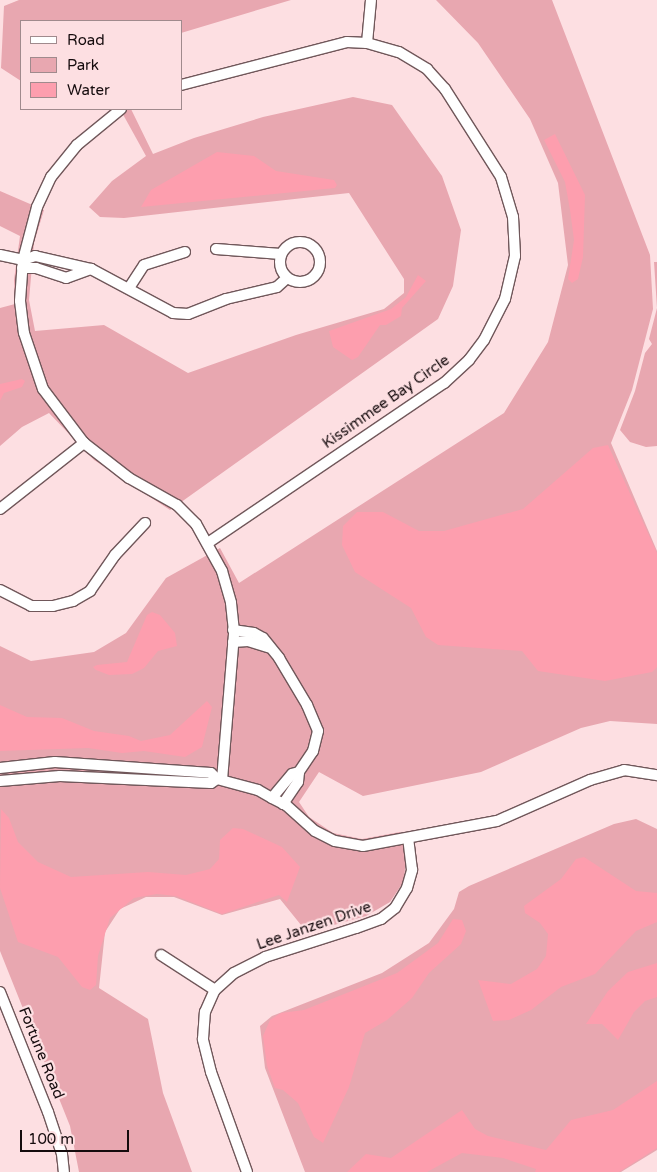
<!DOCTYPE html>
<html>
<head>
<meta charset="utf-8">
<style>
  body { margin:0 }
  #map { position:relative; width:657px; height:1172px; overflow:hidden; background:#fddfe2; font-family:"Varela Round",sans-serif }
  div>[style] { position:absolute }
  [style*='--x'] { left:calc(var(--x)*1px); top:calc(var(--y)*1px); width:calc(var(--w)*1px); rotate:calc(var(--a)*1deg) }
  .green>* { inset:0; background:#e8a7b0 }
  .water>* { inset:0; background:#fd9eae }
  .roads { filter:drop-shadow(1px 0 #70575a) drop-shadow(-1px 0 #70575a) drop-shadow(0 1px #70575a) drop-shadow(0 -1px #70575a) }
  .minor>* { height:10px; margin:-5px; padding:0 5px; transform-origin:5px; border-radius:5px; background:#fff }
  .minor>.ring { margin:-5px; padding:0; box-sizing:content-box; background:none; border:10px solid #fff; border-radius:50% }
  span { translate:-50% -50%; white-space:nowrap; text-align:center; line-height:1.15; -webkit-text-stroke:4.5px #fddfe2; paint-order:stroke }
  .street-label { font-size:15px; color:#150b0d }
  .legend { position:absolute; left:20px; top:20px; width:162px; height:90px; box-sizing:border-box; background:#fddfe2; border:1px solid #a08a8d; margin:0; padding:6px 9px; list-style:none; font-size:15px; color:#150b0d }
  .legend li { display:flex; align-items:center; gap:10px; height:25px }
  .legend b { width:25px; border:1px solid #a08a8d }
  .scale { position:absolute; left:20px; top:1130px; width:109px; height:22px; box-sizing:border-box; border:2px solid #150b0d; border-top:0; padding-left:6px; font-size:15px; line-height:18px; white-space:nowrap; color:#150b0d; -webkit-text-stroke:4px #fddfe2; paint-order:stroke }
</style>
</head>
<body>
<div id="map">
  <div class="green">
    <div style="clip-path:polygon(19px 0,291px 0,181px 33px,181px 21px,21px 21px,21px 81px,1px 68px,4px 6px)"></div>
    <div style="clip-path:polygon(436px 0,552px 0,650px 255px,653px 309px,632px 390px,611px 443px,657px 551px,657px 724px,610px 721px,581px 728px,481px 772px,363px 796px,319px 772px,299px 802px,309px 817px,333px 833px,362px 839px,400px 832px,406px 855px,404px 881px,390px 902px,366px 916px,316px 930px,301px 925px,280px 899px,222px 915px,174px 897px,146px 897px,120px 909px,105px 932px,99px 988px,148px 1019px,163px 1093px,192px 1172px,79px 1172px,70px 1126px,0 951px,0 646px,31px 661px,94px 652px,126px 633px,166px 578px,220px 548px,239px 583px,504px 413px,548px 342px,568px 265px,558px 183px,530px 119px,478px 43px)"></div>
    <div style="clip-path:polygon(353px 97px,392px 105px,442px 176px,461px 230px,453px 286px,438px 319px,170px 510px,94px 460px,49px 413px,22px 427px,0 446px,0 308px,15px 304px,14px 280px,20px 236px,0 226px,0 191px,44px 210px,34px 243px,29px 300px,35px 331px,104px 325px,188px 373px,296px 335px,384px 309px,404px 293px,404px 279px,349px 193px,124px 218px,100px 217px,89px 207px,112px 181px,146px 156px,120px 109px,131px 109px,153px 154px,194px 138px,263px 117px)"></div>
    <div style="clip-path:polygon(654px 262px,657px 262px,657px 446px,646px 447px,630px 442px,620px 430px,635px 391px,645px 353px,652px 344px,649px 339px,657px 308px)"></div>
    <div style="clip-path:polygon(636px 819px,657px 829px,657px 1150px,621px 1172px,305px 1172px,265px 1068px,260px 1026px,272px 1016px,382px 973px,429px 943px,454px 909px,459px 892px,469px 886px,614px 824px)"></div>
  </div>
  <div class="water">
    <div style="clip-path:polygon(555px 134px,585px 195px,583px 257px,578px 279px,572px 283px,568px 279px,574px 240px,570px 210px,565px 182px,544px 140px)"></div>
    <div style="clip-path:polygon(217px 152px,254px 156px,276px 171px,334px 180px,337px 185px,335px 188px,141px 207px,151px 190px)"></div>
    <div style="clip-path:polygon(418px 275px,426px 281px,402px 308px,401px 316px,386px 325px,380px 325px,358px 357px,352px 360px,333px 347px,329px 331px,391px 309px,406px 297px)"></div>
    <div style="clip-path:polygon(22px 379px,25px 381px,22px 387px,4px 393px,0 401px,0 384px)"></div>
    <div style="clip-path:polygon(608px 445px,657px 553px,657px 667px,652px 672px,605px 681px,538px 671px,522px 651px,438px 645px,426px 637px,411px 608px,355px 572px,342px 545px,343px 526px,357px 512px,383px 512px,419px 531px,444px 531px,523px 509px,593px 448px)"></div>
    <div style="clip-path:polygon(152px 612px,160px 615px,175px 633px,177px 646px,158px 651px,144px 668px,132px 674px,109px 675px,96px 670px,93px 667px,97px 665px,127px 662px,147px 615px)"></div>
    <div style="clip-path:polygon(207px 701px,212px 707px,202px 747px,185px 757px,144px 751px,122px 753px,88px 748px,0 751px,0 705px,27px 717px,62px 718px,94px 731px,129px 736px,141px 741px,170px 735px)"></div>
    <div style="clip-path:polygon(1px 809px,9px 818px,18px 842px,38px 862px,71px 877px,148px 872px,186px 875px,210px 869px,219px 859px,220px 840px,233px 828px,243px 829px,282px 847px,300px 867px,287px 902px,279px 895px,222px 914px,176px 896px,157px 894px,134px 898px,110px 918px,98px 956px,96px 985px,90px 990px,82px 987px,58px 957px,18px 942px,0 888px)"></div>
    <div style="clip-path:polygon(584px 857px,636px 891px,657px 893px,657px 922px,636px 931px,595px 974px,561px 987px,531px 1010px,509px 1020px,493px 1021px,478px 980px,511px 984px,537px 969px,546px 956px,548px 934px,540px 923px,525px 913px,524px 906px,561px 879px,576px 859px)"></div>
    <div style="clip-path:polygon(453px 919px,462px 920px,466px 931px,461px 944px,429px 973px,412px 998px,387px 1020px,365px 1033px,349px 1087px,323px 1143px,314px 1137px,298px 1103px,283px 1090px,275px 1088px,267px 1066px,263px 1036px,270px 1020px,281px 1013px,304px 1010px,397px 973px,438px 943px)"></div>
    <div style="clip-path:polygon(657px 963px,657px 997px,645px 1001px,634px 1012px,618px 1040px,602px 1024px,586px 1024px,608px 991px,628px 972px)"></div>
    <div style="clip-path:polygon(657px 1081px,657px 1148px,619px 1172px,535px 1172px,536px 1169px,503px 1158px,462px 1153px,427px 1172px,347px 1172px,366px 1154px,391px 1158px,462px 1110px,475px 1129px,488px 1136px,546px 1150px,571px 1120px,613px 1110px)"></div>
  </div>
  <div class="roads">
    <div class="minor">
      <div style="--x:367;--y:43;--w:43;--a:-84.7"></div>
      <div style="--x:181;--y:85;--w:171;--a:-14.5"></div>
      <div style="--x:347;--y:42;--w:20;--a:3"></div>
      <div style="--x:367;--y:43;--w:33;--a:16"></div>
      <div style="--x:399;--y:52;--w:33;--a:31"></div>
      <div style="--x:427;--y:69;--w:27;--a:48"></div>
      <div style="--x:445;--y:89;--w:104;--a:57.5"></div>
      <div style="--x:501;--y:177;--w:42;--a:73.3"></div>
      <div style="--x:513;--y:217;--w:39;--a:87"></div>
      <div style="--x:515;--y:256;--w:44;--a:103.1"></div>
      <div style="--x:505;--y:299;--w:46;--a:117.1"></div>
      <div style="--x:484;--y:340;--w:25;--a:127"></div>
      <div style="--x:469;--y:360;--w:34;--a:137"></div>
      <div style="--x:444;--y:383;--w:285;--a:145.9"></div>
      <div style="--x:121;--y:109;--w:57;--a:140.7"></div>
      <div style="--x:77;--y:145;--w:41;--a:129.1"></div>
      <div style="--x:51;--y:177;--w:33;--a:115"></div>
      <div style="--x:37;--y:207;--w:55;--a:104.8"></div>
      <div style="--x:23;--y:260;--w:41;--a:94.2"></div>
      <div style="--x:20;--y:301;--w:32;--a:83"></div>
      <div style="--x:24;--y:333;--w:59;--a:71.3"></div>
      <div style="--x:43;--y:389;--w:68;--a:52.8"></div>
      <div style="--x:84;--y:443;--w:57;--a:37.9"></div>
      <div style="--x:129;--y:478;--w:55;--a:29.4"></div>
      <div style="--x:177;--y:505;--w:27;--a:45"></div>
      <div style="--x:196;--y:524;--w:54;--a:61"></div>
      <div style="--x:222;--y:571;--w:33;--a:74"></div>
      <div style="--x:231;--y:603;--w:31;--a:84"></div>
      <div style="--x:234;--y:634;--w:146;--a:94.7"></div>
      <div class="ring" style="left:280px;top:242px;width:30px;height:30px"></div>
      <div style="--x:216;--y:249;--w:65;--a:4.4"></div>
      <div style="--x:0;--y:255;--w:24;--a:12"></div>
      <div style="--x:23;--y:260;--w:13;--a:-18"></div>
      <div style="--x:35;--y:256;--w:57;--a:13.1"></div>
      <div style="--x:91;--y:269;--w:93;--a:28.2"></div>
      <div style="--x:173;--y:313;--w:15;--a:4"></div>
      <div style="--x:188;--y:314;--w:41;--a:-21.5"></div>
      <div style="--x:226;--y:299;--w:52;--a:-13.2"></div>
      <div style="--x:277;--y:287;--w:13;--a:-42"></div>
      <div style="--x:22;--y:268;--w:14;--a:0"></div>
      <div style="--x:36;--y:268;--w:32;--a:18"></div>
      <div style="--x:66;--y:278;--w:27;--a:-20"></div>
      <div style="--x:129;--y:288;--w:27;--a:-57"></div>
      <div style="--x:144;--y:265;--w:43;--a:-17.6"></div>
      <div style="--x:0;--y:509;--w:107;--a:-38.2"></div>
      <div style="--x:0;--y:590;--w:35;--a:27"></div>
      <div style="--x:31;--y:606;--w:22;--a:0"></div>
      <div style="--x:53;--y:606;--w:21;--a:-14"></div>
      <div style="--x:73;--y:601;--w:20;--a:-30"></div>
      <div style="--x:90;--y:591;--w:44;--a:-55.2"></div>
      <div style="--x:115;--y:555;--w:44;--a:-46.8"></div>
      <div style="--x:233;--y:630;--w:21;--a:8"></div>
      <div style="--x:254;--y:633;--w:10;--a:29"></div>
      <div style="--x:263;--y:638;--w:26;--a:51"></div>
      <div style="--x:279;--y:658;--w:55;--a:59.2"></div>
      <div style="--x:307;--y:705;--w:28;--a:67"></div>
      <div style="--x:318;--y:731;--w:21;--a:104"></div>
      <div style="--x:313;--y:751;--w:25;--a:124"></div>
      <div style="--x:299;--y:772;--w:7;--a:164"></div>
      <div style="--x:292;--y:774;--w:31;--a:130"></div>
      <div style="--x:233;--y:642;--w:15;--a:-4"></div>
      <div style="--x:248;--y:641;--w:21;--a:17"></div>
      <div style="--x:0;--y:768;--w:55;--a:-6.2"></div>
      <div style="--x:55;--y:762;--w:156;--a:4"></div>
      <div style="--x:211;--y:773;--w:8;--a:45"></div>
      <div style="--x:217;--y:779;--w:42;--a:15"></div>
      <div style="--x:258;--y:790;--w:16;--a:30"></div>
      <div style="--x:272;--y:798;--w:16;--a:27"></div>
      <div style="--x:286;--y:805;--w:39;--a:42"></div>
      <div style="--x:315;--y:831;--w:22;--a:27"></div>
      <div style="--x:335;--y:841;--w:28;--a:10"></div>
      <div style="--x:363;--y:846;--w:136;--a:-10.6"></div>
      <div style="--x:497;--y:821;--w:102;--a:-23.8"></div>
      <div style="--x:590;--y:780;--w:35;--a:-16"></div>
      <div style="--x:624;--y:770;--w:33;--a:9"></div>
      <div style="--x:0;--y:781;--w:60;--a:-4.8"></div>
      <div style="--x:60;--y:776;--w:151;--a:2.7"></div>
      <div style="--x:211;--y:783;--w:7;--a:-34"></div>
      <div style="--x:283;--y:804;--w:27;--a:-56"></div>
      <div style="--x:298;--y:782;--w:10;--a:-84"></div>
      <div style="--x:161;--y:955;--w:64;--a:32.9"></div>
      <div style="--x:0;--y:992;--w:129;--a:68.2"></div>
      <div style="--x:48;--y:1112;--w:44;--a:71.6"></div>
      <div style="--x:62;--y:1154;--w:18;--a:84"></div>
      <div style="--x:247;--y:1172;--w:106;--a:-109.8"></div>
      <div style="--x:211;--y:1072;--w:34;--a:-104"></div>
      <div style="--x:203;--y:1039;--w:27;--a:-86"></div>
      <div style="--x:205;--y:1012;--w:24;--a:-66"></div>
      <div style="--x:215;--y:990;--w:25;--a:-42"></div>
      <div style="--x:234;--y:973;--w:35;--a:-27"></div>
      <div style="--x:265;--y:957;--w:96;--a:-17.7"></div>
      <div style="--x:356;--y:928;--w:27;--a:-20"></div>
      <div style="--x:381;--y:919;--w:18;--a:-38"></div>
      <div style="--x:395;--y:908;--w:23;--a:-59"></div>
      <div style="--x:407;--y:888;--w:19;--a:-74"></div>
      <div style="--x:412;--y:870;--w:32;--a:-97"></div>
    </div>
  </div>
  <div class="street-label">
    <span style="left:386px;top:402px;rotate:-35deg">Kissimmee Bay Circle</span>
    <span style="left:314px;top:926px;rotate:-19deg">Lee Janzen Drive</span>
    <span style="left:41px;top:1053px;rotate:68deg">Fortune Road</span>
  </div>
  <ul class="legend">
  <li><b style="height:6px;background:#fff"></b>Road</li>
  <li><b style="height:14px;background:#e8a7b0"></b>Park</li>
  <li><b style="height:14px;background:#fd9eae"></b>Water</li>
  </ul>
  <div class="scale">100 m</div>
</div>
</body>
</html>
